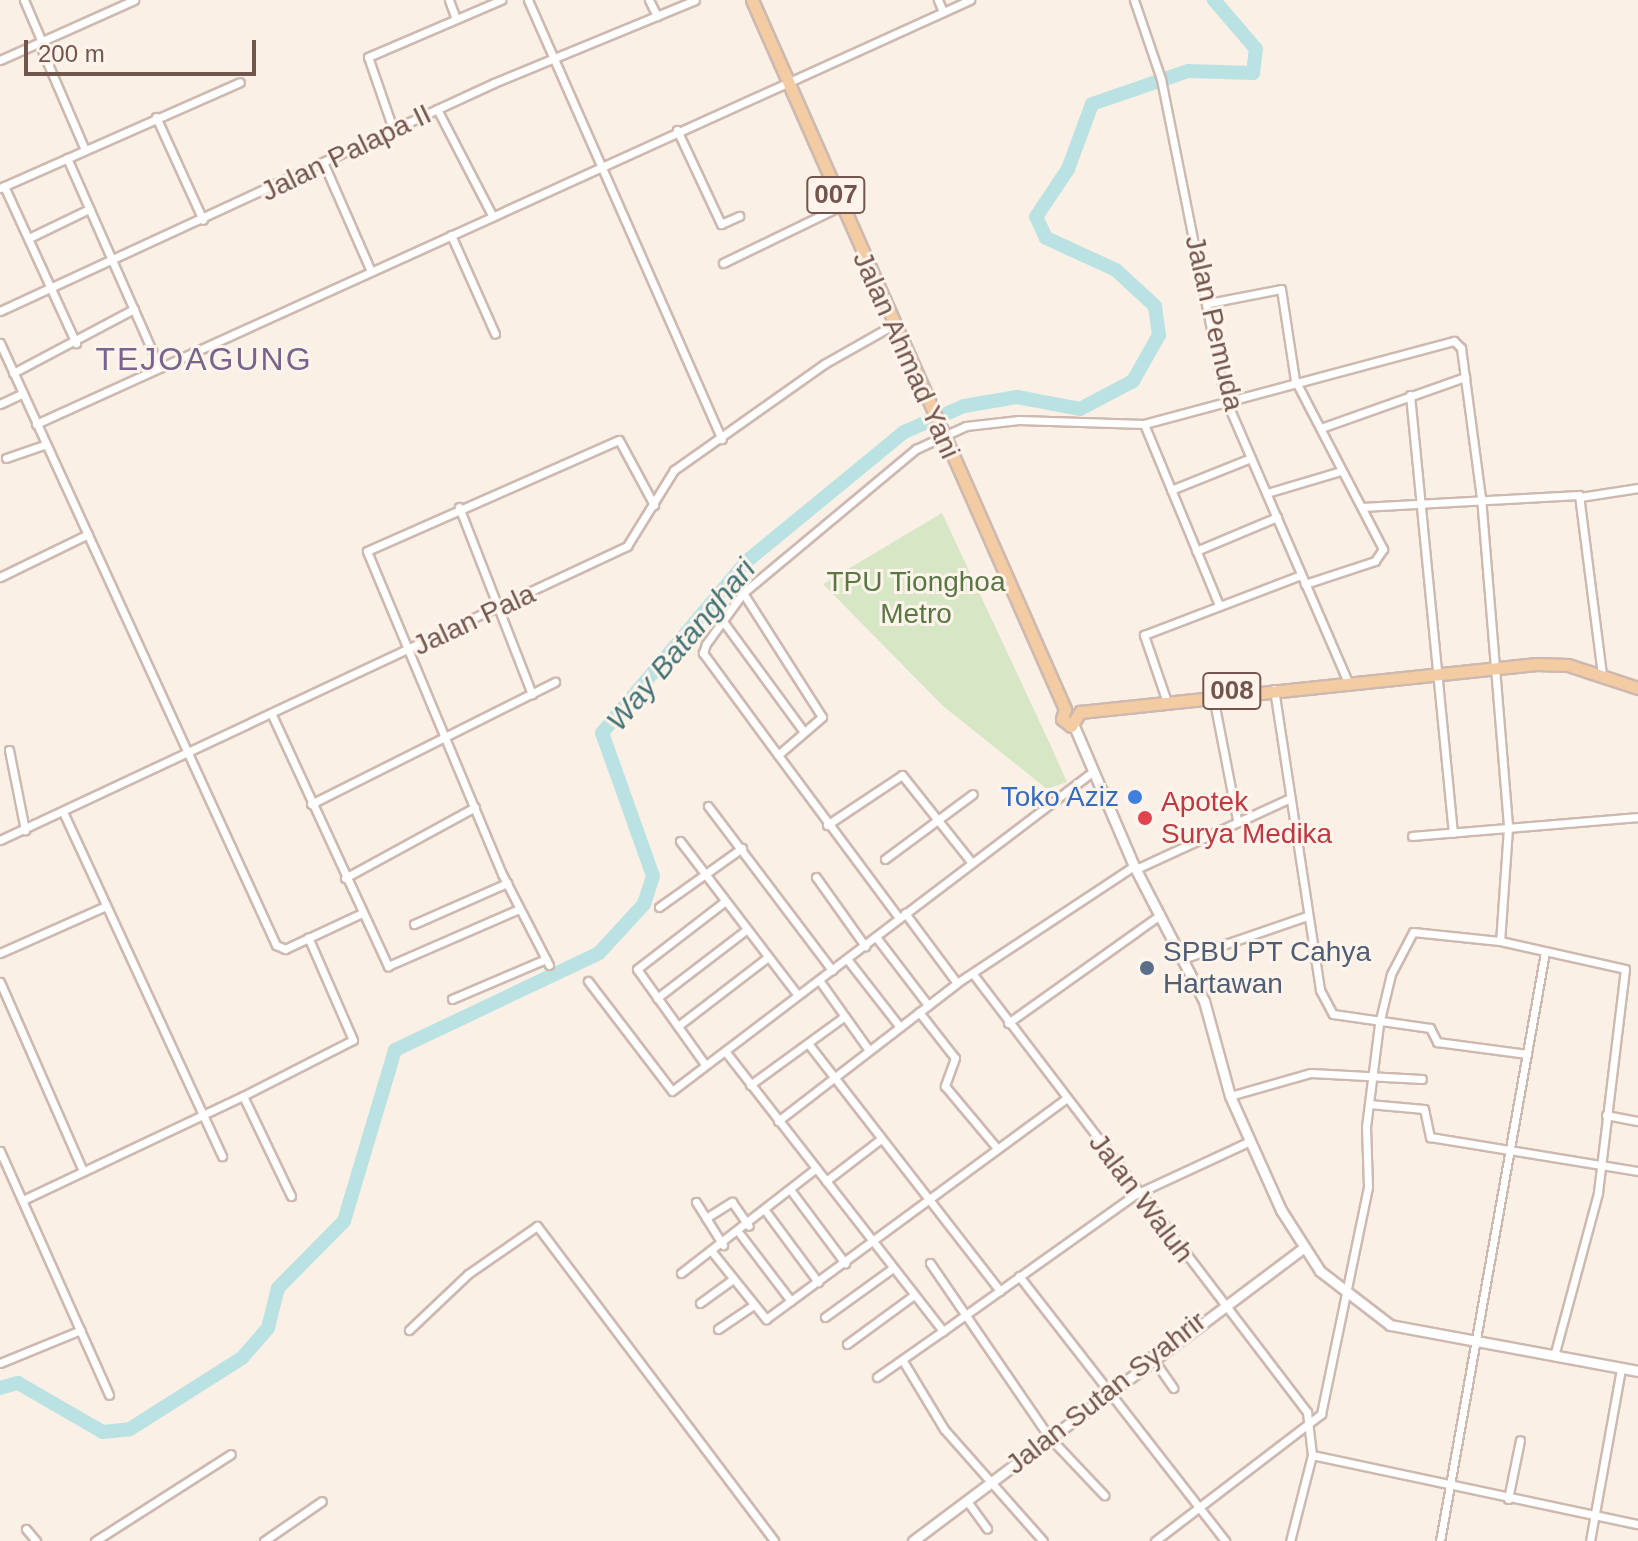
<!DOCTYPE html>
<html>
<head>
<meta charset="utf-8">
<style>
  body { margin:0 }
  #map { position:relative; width:1638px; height:1541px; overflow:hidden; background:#fbf0e5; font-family:Helvetica,sans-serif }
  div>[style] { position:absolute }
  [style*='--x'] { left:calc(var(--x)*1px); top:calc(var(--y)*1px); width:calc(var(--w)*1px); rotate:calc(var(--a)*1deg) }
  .green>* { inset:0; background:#d7e7c5 }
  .river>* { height:14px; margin:-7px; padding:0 7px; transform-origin:7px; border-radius:7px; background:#bbe2e3 }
  .roads { filter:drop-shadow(2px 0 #cdb9b0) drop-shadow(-2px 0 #cdb9b0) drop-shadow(0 2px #cdb9b0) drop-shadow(0 -2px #cdb9b0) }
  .minor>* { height:7px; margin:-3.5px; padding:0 3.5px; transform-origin:3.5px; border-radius:3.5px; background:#fff }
  .tertiary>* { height:9px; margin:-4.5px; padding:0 4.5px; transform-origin:4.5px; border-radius:4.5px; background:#fff }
  .primary>* { height:11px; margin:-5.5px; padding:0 5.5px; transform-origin:5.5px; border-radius:5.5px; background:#f4cca3 }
  .dots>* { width:22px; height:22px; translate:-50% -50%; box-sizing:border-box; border:4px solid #fef4eb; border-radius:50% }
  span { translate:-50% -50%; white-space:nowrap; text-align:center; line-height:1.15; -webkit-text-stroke:6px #fef4eb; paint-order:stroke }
  .shield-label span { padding:2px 6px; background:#fef4eb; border:2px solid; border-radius:6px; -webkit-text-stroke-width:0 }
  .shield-label { font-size:26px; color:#72554c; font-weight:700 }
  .street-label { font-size:28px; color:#72554c }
  .park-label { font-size:28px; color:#5a7745 }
  .shop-label { font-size:28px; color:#366cbe }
  .right { translate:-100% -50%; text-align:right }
  .health-label { font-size:28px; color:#be3a42 }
  .left { translate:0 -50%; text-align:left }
  .service-label { font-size:28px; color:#4e5e75 }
  .water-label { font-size:30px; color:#417376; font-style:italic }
  .quarter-label { font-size:32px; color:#7a648e; letter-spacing:2px }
  .scale { position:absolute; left:24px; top:40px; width:232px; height:36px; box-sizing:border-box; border:4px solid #72554c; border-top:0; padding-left:10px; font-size:24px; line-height:28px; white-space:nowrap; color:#72554c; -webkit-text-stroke:6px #fef4eb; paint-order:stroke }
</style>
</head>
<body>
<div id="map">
  <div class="green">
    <div style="clip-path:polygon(942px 513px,1050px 744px,1067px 782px,1047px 789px,943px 706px,823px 584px)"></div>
  </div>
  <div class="river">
    <div style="--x:0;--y:1388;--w:19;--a:-16"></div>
    <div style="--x:18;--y:1383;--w:98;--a:30"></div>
    <div style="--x:103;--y:1432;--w:27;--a:-6"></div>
    <div style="--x:130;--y:1429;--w:133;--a:-32.4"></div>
    <div style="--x:242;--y:1358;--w:40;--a:-49"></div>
    <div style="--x:268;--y:1328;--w:41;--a:-76"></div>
    <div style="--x:278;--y:1288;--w:94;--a:-45.4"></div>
    <div style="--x:344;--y:1221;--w:178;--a:-73.4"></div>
    <div style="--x:395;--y:1050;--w:226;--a:-25.4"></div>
    <div style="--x:599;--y:953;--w:67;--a:-47.4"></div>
    <div style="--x:644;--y:904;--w:29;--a:-72"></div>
    <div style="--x:653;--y:876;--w:152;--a:-109.6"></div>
    <div style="--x:602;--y:733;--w:225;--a:-49.9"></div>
    <div style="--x:747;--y:561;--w:203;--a:-39.4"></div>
    <div style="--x:904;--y:432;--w:65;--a:-23.4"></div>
    <div style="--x:964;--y:406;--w:54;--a:-9.6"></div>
    <div style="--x:1017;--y:397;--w:64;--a:10.8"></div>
    <div style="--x:1080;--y:409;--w:60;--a:-27.8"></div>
    <div style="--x:1133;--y:381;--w:53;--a:-60.5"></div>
    <div style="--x:1159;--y:335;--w:29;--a:-98"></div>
    <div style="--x:1155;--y:306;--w:53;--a:-137.3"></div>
    <div style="--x:1116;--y:270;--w:77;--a:-155.4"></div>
    <div style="--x:1046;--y:238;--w:23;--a:-115"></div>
    <div style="--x:1036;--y:217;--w:58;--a:-56.3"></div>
    <div style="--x:1068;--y:169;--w:69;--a:-69.7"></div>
    <div style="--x:1092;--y:104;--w:102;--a:-19"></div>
    <div style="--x:1188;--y:71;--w:65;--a:1.8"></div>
    <div style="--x:1253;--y:73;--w:24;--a:-83"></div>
    <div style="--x:1256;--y:49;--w:65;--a:-130.6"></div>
  </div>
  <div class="roads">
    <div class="minor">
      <div style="--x:24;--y:0;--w:46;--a:66.8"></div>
      <div style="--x:449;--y:0;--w:20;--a:70"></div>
      <div style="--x:528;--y:0;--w:480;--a:66.2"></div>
      <div style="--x:649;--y:0;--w:18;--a:63"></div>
      <div style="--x:938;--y:0;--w:13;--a:67"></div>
      <div style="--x:1134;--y:0;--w:83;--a:71.1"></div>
      <div style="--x:1161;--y:79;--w:325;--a:78.7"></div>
      <div style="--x:1225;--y:398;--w:307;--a:66.6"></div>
      <div style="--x:39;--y:43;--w:116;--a:66.7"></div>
      <div style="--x:0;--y:60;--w:147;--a:-24.1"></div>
      <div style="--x:437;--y:109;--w:119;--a:62.6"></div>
      <div style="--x:156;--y:117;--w:113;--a:65.5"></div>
      <div style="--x:393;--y:129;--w:76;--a:-109.1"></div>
      <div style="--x:368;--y:57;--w:145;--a:-23.2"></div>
      <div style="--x:677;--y:130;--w:104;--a:64.9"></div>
      <div style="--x:721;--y:224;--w:20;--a:-24"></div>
      <div style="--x:67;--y:158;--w:225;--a:66.2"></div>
      <div style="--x:323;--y:162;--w:117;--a:66.3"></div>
      <div style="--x:4;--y:186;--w:173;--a:65.4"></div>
      <div style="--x:0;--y:188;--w:262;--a:-23.8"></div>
      <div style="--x:451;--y:235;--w:108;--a:66"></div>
      <div style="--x:29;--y:238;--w:67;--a:-25.8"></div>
      <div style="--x:723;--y:263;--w:131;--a:-25.8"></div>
      <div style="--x:1209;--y:303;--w:73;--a:-11"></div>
      <div style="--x:1281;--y:289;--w:92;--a:81.3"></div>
      <div style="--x:1295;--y:380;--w:191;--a:62.5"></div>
      <div style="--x:1383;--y:549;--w:14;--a:124"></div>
      <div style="--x:1375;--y:561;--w:74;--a:161.8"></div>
      <div style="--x:0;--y:311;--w:544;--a:-24.78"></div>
      <div style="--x:494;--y:83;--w:217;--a:-22.4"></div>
      <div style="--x:0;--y:343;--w:662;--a:65.37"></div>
      <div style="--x:276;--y:945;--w:10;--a:24"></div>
      <div style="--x:285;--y:949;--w:83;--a:-25"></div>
      <div style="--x:13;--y:373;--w:137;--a:-27.9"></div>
      <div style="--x:1410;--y:395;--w:440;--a:84.4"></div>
      <div style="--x:0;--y:404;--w:23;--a:-25"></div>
      <div style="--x:36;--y:424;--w:1026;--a:-24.42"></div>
      <div style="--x:1144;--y:424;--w:196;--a:67.5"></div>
      <div style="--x:1321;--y:428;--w:153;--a:-19.5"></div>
      <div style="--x:6;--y:458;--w:40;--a:-18.9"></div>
      <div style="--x:1171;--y:490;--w:86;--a:-21.8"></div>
      <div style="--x:1267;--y:493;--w:77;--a:-16.6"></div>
      <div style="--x:1580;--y:497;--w:59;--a:-8.8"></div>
      <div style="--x:459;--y:507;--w:201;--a:68.7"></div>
      <div style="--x:1362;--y:507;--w:217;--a:-3.2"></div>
      <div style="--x:1579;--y:495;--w:181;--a:82.7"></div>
      <div style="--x:1196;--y:551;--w:88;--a:-22.8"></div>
      <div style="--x:0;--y:577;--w:98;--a:-26"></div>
      <div style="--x:743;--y:593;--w:147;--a:57.5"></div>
      <div style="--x:822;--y:717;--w:58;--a:139.2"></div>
      <div style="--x:778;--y:755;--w:203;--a:53.4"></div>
      <div style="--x:722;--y:620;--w:139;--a:53.8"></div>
      <div style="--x:1274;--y:689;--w:304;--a:81.3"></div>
      <div style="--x:1320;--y:990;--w:27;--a:62"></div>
      <div style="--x:1333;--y:1014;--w:98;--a:8.2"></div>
      <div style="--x:1430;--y:1028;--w:16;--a:63"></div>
      <div style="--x:1437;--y:1042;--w:91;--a:7.6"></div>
      <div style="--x:1213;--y:696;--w:126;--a:79"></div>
      <div style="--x:1166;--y:699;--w:68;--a:-109"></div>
      <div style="--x:1144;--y:635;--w:168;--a:-20.9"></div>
      <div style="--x:272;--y:715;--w:277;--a:65.2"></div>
      <div style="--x:388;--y:966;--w:143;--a:-23.5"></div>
      <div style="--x:9;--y:750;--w:82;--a:78.7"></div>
      <div style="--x:778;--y:755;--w:127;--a:-126.3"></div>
      <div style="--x:703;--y:653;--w:9;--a:-72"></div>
      <div style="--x:706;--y:644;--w:63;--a:-54"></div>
      <div style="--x:743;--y:593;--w:225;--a:-39.8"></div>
      <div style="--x:916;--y:449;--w:55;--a:-24.7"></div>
      <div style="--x:966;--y:426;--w:53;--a:-6.5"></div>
      <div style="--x:1019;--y:420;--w:125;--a:1.8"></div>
      <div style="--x:1144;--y:424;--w:321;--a:-15"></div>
      <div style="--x:1454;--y:341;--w:10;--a:45"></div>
      <div style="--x:1461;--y:348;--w:150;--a:82.4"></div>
      <div style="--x:1481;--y:497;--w:332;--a:85.3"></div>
      <div style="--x:1508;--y:828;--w:113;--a:94"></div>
      <div style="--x:311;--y:804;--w:273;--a:-26.6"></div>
      <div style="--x:708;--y:806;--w:206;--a:52.9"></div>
      <div style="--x:64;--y:814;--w:377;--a:65.2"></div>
      <div style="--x:827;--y:825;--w:90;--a:-33.7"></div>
      <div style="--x:902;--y:775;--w:112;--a:51.5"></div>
      <div style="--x:1412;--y:836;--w:227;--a:-4.8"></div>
      <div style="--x:0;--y:840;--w:693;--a:-25.12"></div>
      <div style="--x:627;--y:546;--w:89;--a:-58.3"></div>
      <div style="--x:674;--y:470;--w:184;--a:-35.2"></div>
      <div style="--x:824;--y:364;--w:79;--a:-29.5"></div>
      <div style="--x:680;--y:841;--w:193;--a:52.6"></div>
      <div style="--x:885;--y:859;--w:109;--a:-36.5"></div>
      <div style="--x:1136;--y:869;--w:167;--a:-24.7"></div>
      <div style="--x:816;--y:877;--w:85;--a:54.6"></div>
      <div style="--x:345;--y:878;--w:148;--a:-28.6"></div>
      <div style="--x:659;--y:907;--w:102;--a:-35.4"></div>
      <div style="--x:905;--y:913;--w:87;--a:53.4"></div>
      <div style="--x:414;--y:924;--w:102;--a:-23.8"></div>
      <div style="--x:876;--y:937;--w:86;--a:52.6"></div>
      <div style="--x:0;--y:953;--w:114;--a:-23.9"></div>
      <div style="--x:1185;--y:958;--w:129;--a:-19"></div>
      <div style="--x:847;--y:959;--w:86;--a:52.1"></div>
      <div style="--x:549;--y:965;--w:102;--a:-117.3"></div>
      <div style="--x:502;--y:874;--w:350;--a:-112.7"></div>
      <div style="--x:367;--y:551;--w:275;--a:-23.8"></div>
      <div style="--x:619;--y:440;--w:74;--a:61.7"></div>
      <div style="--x:973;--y:974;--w:551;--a:52.67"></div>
      <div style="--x:1307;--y:1412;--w:43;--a:83.4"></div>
      <div style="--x:1312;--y:1455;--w:89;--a:104.3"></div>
      <div style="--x:819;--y:980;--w:85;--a:54.6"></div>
      <div style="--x:588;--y:981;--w:138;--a:52.6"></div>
      <div style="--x:672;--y:1091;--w:526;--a:-37.2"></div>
      <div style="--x:0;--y:982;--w:206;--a:66.3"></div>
      <div style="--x:657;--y:998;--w:112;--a:-37.4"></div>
      <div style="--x:452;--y:999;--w:102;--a:-23.1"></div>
      <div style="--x:919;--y:1012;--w:58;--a:52"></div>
      <div style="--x:955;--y:1058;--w:30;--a:110"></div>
      <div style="--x:945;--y:1086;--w:80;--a:50.1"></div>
      <div style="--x:1008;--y:1023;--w:186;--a:-35.4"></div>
      <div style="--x:678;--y:1026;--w:113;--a:-37.5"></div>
      <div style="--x:810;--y:1046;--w:310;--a:52.2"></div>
      <div style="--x:725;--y:1051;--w:355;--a:52.1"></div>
      <div style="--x:943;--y:1331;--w:237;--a:-35.4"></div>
      <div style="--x:1136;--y:1194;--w:126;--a:-24.9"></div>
      <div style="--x:704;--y:1063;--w:115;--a:-125.5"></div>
      <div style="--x:637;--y:969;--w:110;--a:-37.6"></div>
      <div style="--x:750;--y:1085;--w:117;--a:-36"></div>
      <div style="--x:243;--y:1096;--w:123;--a:-27"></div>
      <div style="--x:353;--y:1040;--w:112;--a:-113.6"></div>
      <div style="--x:1230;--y:1096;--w:84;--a:-15.9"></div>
      <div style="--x:1311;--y:1073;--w:111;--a:3.1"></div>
      <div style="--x:1369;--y:1104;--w:55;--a:5.2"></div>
      <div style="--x:1424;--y:1109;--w:29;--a:78"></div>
      <div style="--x:1430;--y:1137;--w:211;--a:9.3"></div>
      <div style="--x:1606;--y:1115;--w:33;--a:11"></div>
      <div style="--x:778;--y:1121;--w:226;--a:-37.6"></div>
      <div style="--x:957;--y:983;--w:212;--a:-33.5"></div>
      <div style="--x:0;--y:1151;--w:267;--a:65.9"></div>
      <div style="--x:826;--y:1181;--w:69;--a:-37.4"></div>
      <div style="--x:792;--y:1192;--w:89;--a:53.3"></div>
      <div style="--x:23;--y:1200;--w:243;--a:-25.3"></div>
      <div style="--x:243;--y:1096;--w:111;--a:64.4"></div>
      <div style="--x:696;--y:1202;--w:51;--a:57.9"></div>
      <div style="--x:767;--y:1213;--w:86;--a:53.5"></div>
      <div style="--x:706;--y:1218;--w:31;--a:-32"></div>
      <div style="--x:732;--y:1202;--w:29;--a:55"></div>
      <div style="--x:740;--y:1234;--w:84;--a:52.7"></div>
      <div style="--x:713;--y:1253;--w:85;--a:51.2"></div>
      <div style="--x:766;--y:1319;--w:371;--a:-36.3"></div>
      <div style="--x:930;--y:1263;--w:212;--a:55.6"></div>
      <div style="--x:1050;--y:1438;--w:79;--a:46.5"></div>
      <div style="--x:681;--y:1273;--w:168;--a:-37.8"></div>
      <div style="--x:1019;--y:1276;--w:336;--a:52.1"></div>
      <div style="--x:700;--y:1303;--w:39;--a:-36"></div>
      <div style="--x:825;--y:1317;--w:84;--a:-35.8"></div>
      <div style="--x:718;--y:1329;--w:40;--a:-34"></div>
      <div style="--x:409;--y:1330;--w:81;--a:-43.5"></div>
      <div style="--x:468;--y:1274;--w:84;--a:-34.8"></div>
      <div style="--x:537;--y:1226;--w:394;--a:53"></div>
      <div style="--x:847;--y:1344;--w:83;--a:-36.2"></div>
      <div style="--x:1151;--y:1356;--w:39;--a:55"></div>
      <div style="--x:903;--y:1361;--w:79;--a:58.9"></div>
      <div style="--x:944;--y:1429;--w:149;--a:48.5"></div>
      <div style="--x:0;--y:1363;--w:87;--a:-22.2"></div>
      <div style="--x:877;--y:1377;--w:80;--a:-34.9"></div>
      <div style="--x:1312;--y:1455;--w:333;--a:12"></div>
      <div style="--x:1508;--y:1499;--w:60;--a:-78.5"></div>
      <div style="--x:967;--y:1501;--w:34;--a:54"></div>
      <div style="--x:26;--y:1529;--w:16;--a:50"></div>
      <div style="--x:95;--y:1541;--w:161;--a:-32.6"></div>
      <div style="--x:264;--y:1541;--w:70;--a:-34.6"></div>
      <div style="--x:1155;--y:1541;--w:209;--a:-37.4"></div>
      <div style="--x:1321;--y:1414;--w:232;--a:-78.3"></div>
      <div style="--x:1368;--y:1187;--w:60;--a:-91.9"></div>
      <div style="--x:1366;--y:1127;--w:104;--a:-82.8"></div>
      <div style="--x:1379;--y:1024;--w:51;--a:-76.5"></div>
      <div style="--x:1391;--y:974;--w:47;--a:-62.4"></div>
      <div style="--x:1413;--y:932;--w:87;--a:5.9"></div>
      <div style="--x:1500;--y:941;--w:128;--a:12.6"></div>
      <div style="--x:1625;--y:969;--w:226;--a:96.9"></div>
      <div style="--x:1598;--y:1193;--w:169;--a:105.1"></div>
      <div style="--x:1440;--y:1541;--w:598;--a:-79.89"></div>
      <div style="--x:1590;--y:1541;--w:176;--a:-79.8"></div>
    </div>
    <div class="tertiary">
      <div style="--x:1074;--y:726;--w:152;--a:66.8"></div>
      <div style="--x:1134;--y:866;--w:152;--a:62.6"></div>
      <div style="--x:1204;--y:1001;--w:98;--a:74.7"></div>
      <div style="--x:1230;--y:1096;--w:125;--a:65.9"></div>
      <div style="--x:1281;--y:1210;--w:72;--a:57.4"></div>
      <div style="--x:1320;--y:1271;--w:88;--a:37.6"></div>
      <div style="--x:1390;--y:1325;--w:252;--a:10.5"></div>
      <div style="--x:913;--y:1541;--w:486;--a:-36.9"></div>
    </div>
    <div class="primary">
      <div style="--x:752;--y:0;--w:775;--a:66.18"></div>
      <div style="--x:1065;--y:709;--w:10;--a:107"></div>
      <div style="--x:1062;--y:719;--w:11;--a:38"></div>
      <div style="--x:1071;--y:726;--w:17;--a:-57"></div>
      <div style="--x:1080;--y:712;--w:459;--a:-6"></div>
      <div style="--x:1536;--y:664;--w:32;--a:2"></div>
      <div style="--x:1568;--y:665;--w:74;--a:18.2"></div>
    </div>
  </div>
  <div class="dots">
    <div style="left:1135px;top:797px;background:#3f7fe0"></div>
    <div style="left:1145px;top:818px;background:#e0444e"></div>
    <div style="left:1147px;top:968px;background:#5c6f8a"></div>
  </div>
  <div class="shield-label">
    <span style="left:836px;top:195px">007</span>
    <span style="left:1232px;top:691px">008</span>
  </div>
  <div class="street-label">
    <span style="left:346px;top:153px;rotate:-26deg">Jalan Palapa II</span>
    <span style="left:1214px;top:323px;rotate:77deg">Jalan Pemuda</span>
    <span style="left:906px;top:355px;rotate:66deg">Jalan Ahmad Yani</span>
    <span style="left:474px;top:620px;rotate:-25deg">Jalan Pala</span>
    <span style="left:1141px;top:1198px;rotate:53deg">Jalan Waluh</span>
    <span style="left:1106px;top:1393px;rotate:-38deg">Jalan Sutan Syahrir</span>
  </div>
  <div class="park-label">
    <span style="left:916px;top:598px">TPU Tionghoa<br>Metro</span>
  </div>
  <div class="shop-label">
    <span class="right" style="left:1119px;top:797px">Toko Aziz</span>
  </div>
  <div class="health-label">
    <span class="left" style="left:1161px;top:818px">Apotek<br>Surya Medika</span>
  </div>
  <div class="service-label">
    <span class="left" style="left:1163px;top:968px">SPBU PT Cahya<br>Hartawan</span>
  </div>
  <div class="water-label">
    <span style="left:681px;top:645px;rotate:-50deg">Way Batanghari</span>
  </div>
  <div class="quarter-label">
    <span style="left:204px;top:359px">TEJOAGUNG</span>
  </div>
  <div class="scale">200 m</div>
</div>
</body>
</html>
